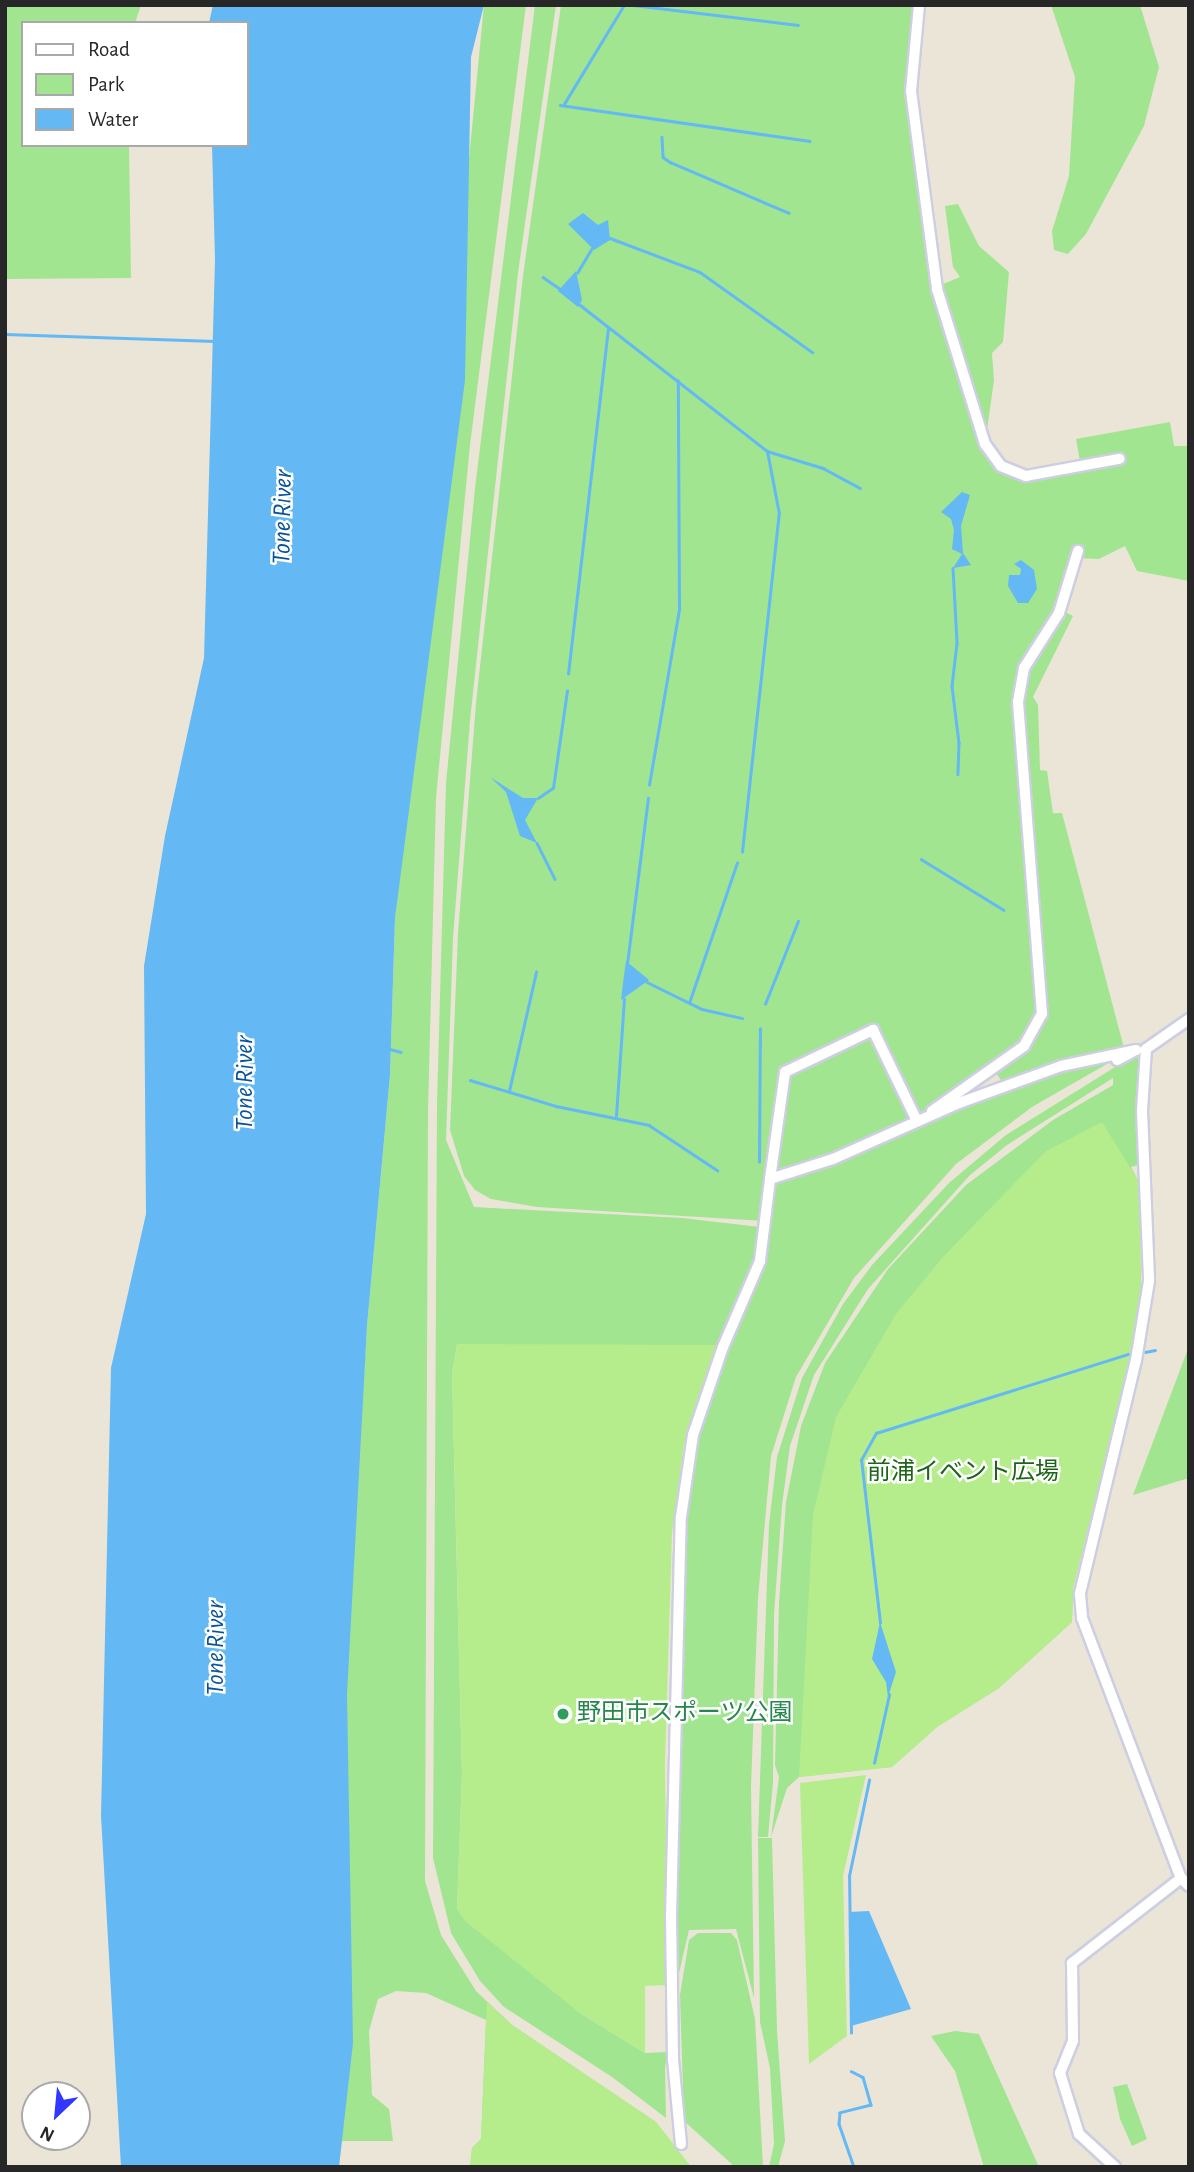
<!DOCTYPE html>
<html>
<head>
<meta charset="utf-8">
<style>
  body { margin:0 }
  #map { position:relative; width:1194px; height:2172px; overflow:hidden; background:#ebe5d7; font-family:"Alegreya Sans","Noto Sans JP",sans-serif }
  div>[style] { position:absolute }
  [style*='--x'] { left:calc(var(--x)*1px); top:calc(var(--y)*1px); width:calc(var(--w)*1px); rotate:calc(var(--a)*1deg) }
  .green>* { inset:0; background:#a1e591 }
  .pitch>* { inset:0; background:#b5ed8c }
  .water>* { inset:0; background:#64b8f3 }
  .stream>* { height:2.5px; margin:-1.25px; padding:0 1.25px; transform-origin:1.25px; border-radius:1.25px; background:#64b8f3 }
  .roads { filter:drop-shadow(2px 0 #cdcee1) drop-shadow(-2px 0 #cdcee1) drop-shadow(0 2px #cdcee1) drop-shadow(0 -2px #cdcee1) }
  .minor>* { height:10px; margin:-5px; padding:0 5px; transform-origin:5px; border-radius:5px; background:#fff }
  .dots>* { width:19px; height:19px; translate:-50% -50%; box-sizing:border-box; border:4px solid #fff; border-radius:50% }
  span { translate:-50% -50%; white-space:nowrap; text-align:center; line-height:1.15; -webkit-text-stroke:5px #fff; paint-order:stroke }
  .park-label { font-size:24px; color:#1b6516 }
  .leisure-label { font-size:24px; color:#27864d }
  .left { translate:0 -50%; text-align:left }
  .water-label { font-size:26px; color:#08539a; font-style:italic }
  .frame { position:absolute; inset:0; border:7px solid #272727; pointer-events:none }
  .legend { position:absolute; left:21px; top:21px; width:228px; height:126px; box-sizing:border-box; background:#fff; border:2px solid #a9a9a9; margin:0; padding:9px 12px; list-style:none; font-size:21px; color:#272727 }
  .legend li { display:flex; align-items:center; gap:14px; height:35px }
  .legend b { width:35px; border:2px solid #a9a9a9 }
  .north { position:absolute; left:21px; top:2081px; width:70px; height:70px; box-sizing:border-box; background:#fff; border:2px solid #a9a9a9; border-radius:50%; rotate:206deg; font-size:19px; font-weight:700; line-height:28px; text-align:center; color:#272727 }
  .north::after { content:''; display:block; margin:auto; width:24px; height:32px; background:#3038ff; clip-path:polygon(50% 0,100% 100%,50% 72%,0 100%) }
</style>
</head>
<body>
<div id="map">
  <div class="green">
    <div style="clip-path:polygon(5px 5px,141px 5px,135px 23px,23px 23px,23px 145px,129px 145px,131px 278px,5px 279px)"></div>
    <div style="clip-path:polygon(484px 5px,526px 5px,470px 445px,436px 798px,428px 1112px,425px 1881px,441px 1935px,476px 1991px,512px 2025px,656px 2122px,691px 2167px,470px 2167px,472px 2148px,481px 2139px,486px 2020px,426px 1993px,396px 1991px,378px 1999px,369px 2031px,372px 2095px,389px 2109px,393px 2141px,337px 2141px,332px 1879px,367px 1326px,390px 1075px,395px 918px)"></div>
    <div style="clip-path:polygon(535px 5px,556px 5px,518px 273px,470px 721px,453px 938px,446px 1140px,474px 1207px,682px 1218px,760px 1227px,755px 1264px,718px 1345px,457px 1345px,452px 1373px,462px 1775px,457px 1909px,580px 2013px,645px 2053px,669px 2052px,665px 2066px,666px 2118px,612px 2077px,504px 2007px,480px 1981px,451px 1933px,433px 1858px,437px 1103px,446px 783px,475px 488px)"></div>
    <div style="clip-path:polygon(561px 5px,914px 5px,906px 99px,930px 281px,941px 327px,985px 455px,1002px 473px,1028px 481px,1082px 472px,1076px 439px,1170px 422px,1174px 446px,1189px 446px,1189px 581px,1137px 571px,1125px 546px,1099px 559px,1074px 558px,1060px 605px,1019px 677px,1040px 1005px,1027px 1039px,922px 1117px,875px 1026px,790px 1067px,764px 1221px,537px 1207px,491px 1199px,475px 1190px,464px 1176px,450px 1130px,458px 933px,476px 703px,523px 276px)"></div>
    <div style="clip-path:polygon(1051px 5px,1140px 5px,1159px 67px,1144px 126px,1086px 234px,1068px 254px,1054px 250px,1052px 231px,1069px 176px,1075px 77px)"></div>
    <div style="clip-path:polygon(958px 204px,979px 246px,1009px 272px,1003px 342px,992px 353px,994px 380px,986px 437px,941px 285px,960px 277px,953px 267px,945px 206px)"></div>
    <div style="clip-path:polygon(1063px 611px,1073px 616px,1033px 697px,1038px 705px,1040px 770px,1047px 771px,1053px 813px,1040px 816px,1031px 813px,1021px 714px,1027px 670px)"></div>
    <div style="clip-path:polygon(1062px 813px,1124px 1048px,1003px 1083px,994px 1070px,1034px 1039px,1046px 1007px,1031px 814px)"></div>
    <div style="clip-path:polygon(870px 1034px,914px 1121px,774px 1175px,787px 1074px)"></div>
    <div style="clip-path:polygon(1126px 1053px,1032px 1107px,956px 1164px,854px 1278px,796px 1377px,771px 1456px,758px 1598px,751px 1787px,754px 1998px,736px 1929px,689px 1930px,676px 1986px,678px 1573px,690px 1457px,726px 1347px,756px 1280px,773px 1182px,1030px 1079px)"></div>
    <div style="clip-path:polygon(1136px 1054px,1140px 1060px,1138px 1165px,1131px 1167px,1139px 1182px,1141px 1289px,1127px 1371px,1073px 1588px,1072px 1622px,999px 1688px,937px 1727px,892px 1767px,799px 1777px,787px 1788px,771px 1837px,779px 1777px,775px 1765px,779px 1603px,786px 1502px,801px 1426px,825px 1363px,888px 1269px,966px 1185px,1053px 1120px,1113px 1085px,1113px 1078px,1007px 1145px,969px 1176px,868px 1289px,814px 1375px,790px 1446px,782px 1505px,774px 1615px,773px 1783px,768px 1837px,758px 1837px,769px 1524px,777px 1457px,802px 1378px,843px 1304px,872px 1265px,949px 1183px,1006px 1135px)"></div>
    <div style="clip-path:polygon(1189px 1346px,1189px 1478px,1133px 1495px)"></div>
    <div style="clip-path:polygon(758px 1838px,772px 1838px,777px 2031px,785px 2141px,778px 2167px,769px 2167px,774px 2144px,770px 2068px,760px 2022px)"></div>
    <div style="clip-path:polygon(698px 1933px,731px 1933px,737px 1940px,755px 2019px,763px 2167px,735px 2167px,684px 2121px,680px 1995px,689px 1940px)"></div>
    <div style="clip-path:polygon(955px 2031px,979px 2034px,1039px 2167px,984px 2167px,955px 2071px,931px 2036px)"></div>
    <div style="clip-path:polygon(1127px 2084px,1147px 2139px,1132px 2146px,1120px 2119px,1113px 2087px)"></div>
  </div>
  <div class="pitch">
    <div style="clip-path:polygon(1102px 1122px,1139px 1182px,1141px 1289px,1127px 1371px,1073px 1588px,1072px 1622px,999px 1688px,937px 1727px,892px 1767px,799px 1777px,813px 1515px,836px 1417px,896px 1314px,943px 1257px,1046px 1151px)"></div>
    <div style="clip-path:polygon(457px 1344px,718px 1345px,684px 1444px,672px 1533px,665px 1763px,668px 1985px,645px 1986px,645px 2053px,580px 2013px,465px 1921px,457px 1909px,462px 1775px,452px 1372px)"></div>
    <div style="clip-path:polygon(866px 1775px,843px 1876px,847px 2036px,809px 2064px,800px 1783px)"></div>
    <div style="clip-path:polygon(487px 2002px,512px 2025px,656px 2122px,691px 2167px,470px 2167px,472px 2148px,481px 2139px)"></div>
  </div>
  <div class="water">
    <div style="clip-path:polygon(213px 5px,484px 5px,471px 57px,465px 380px,395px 918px,390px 1075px,367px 1326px,347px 1694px,353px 2043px,339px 2167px,121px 2167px,101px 1816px,111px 1368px,146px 1214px,144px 966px,165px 836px,204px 658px,215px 260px,212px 145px,247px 145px,247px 23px,209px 23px)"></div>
    <div style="clip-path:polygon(583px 213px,598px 225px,608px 220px,610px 240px,594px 250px,568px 224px)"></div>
    <div style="clip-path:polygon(576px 271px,582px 300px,578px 307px,558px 291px)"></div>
    <div style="clip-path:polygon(962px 492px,970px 495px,961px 526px,963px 553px,971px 565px,953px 568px,962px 554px,952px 549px,954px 530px,951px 519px,941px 512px)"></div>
    <div style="clip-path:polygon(1021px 560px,1034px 570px,1037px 589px,1028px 603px,1018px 603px,1008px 586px,1009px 575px,1020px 575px,1021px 569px,1014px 564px)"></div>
    <div style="clip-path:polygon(490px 777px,523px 798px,538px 798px,525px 820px,537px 843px,520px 836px,506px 792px)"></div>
    <div style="clip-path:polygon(626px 961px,649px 980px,621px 1000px,623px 983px)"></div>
    <div style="clip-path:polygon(880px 1622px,896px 1672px,888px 1697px,886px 1682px,872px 1659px)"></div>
    <div style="clip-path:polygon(869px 1911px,911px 2009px,851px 2026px,849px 1912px)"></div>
  </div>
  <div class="stream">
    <div style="--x:633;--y:5;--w:166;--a:6.9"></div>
    <div style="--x:564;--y:104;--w:116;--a:-58.8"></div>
    <div style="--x:560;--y:105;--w:252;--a:8.2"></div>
    <div style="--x:662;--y:137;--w:20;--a:87"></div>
    <div style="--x:663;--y:157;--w:9;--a:36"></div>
    <div style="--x:670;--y:162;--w:129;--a:23.2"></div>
    <div style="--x:610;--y:238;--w:96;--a:20.7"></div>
    <div style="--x:700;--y:272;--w:138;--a:35.5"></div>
    <div style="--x:577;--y:273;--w:29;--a:-59"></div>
    <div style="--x:543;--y:277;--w:21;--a:35"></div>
    <div style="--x:579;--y:304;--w:239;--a:38"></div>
    <div style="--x:767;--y:451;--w:59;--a:16.9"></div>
    <div style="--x:823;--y:468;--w:42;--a:28.4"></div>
    <div style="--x:5;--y:334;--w:210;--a:1.9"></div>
    <div style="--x:953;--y:568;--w:75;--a:86.9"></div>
    <div style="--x:957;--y:643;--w:43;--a:96.6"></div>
    <div style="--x:952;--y:686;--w:57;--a:83"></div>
    <div style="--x:959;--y:743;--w:31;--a:92"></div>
    <div style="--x:568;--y:674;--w:347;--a:-83.4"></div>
    <div style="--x:649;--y:785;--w:179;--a:-80.3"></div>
    <div style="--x:679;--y:609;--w:228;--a:-90.3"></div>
    <div style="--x:538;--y:798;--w:18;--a:-34"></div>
    <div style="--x:553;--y:788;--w:98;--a:-81.8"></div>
    <div style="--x:537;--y:843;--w:40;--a:63.4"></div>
    <div style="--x:742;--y:852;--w:340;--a:-83.8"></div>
    <div style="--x:779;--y:514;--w:64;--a:-100.8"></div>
    <div style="--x:921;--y:859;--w:97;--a:31.6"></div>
    <div style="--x:627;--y:964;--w:167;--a:-82.8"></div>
    <div style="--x:647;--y:982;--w:61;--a:26.1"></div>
    <div style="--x:702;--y:1009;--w:41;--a:12.7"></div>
    <div style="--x:689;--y:1003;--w:148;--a:-71.1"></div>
    <div style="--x:765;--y:1004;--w:89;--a:-68.3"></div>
    <div style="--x:390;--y:1049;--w:11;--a:15"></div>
    <div style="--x:470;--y:1080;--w:90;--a:16.8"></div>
    <div style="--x:556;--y:1106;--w:95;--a:11.5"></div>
    <div style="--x:649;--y:1125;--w:82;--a:33.5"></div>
    <div style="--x:509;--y:1091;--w:122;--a:-77.2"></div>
    <div style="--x:616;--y:1116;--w:117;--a:-86.1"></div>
    <div style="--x:759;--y:1162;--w:133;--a:-89.6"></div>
    <div style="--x:1145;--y:1352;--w:10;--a:-11"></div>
    <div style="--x:880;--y:1623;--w:164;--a:-96.6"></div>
    <div style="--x:861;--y:1460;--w:31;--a:-61"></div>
    <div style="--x:876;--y:1433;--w:264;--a:-17.4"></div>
    <div style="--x:874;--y:1763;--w:70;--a:-77.6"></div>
    <div style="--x:851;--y:2033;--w:157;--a:-90.7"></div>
    <div style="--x:849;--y:1876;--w:98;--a:-78.2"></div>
    <div style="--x:851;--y:2071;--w:13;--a:27"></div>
    <div style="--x:863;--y:2077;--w:29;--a:74"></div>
    <div style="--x:871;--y:2105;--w:32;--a:166"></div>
    <div style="--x:840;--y:2113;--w:11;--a:95"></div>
    <div style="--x:839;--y:2124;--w:46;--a:70.8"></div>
  </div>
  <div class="roads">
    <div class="minor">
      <div style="--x:919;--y:5;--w:86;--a:95.3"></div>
      <div style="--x:911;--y:91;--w:200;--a:82.5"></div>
      <div style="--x:937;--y:289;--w:162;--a:72.8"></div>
      <div style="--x:985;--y:444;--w:27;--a:54"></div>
      <div style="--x:1001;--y:466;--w:27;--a:22"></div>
      <div style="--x:1026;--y:476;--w:95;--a:-10.4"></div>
      <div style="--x:1189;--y:1019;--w:52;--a:145.1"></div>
      <div style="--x:1146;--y:1049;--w:62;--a:93.7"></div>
      <div style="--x:1142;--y:1111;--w:170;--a:87.6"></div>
      <div style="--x:1149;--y:1281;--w:80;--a:99.3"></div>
      <div style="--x:1136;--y:1360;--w:241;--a:103.5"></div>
      <div style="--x:1080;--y:1594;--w:24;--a:85"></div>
      <div style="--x:1082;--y:1618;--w:278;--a:69.2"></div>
      <div style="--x:1181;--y:1878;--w:11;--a:45"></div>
      <div style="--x:1117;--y:1060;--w:17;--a:-28"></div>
      <div style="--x:932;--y:1111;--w:113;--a:-35.2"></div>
      <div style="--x:1024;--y:1046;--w:37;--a:-61"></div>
      <div style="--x:1042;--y:1014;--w:313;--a:-94.4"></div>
      <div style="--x:1018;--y:702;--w:35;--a:-80"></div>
      <div style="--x:1024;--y:668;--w:65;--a:-57.5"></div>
      <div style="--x:1059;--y:613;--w:65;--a:-73"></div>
      <div style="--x:770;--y:1179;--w:108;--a:-82"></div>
      <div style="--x:785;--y:1072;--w:98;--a:-25.5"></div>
      <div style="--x:873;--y:1030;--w:101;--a:64.2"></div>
      <div style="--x:681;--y:2144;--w:85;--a:-95.4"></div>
      <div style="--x:673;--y:2059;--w:142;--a:-90.8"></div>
      <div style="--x:671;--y:1917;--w:400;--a:-88.6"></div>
      <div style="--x:681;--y:1517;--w:83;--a:-81.7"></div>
      <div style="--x:693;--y:1435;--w:93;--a:-71.2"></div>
      <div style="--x:723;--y:1347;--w:94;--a:-66.7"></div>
      <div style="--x:760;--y:1261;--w:83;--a:-83"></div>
      <div style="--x:770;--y:1179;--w:66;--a:-17.6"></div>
      <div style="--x:833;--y:1159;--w:138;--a:-24"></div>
      <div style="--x:959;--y:1103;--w:109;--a:-19.9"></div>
      <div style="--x:1061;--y:1066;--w:77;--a:-12"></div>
      <div style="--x:1115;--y:2167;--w:49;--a:-137.5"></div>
      <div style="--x:1079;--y:2134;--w:64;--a:-107.3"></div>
      <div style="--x:1060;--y:2073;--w:35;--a:-68"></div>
      <div style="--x:1073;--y:2041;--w:78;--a:-90.7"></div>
      <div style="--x:1072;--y:1963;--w:138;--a:-37.9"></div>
    </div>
  </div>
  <div class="dots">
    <div style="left:563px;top:1714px;background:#2e9e5b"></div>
  </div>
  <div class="park-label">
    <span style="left:963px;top:1473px">前浦イベント広場</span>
  </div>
  <div class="leisure-label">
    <span class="left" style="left:577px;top:1714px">野田市スポーツ公園</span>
  </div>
  <div class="water-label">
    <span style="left:283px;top:517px;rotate:-89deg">Tone River</span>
    <span style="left:245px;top:1083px;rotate:-90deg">Tone River</span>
    <span style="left:216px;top:1648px;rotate:-90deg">Tone River</span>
  </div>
  <div class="frame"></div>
  <ul class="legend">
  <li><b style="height:9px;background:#fff"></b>Road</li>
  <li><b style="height:19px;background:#a1e591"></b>Park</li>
  <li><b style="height:19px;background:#64b8f3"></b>Water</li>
  </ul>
  <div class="north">N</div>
</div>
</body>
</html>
